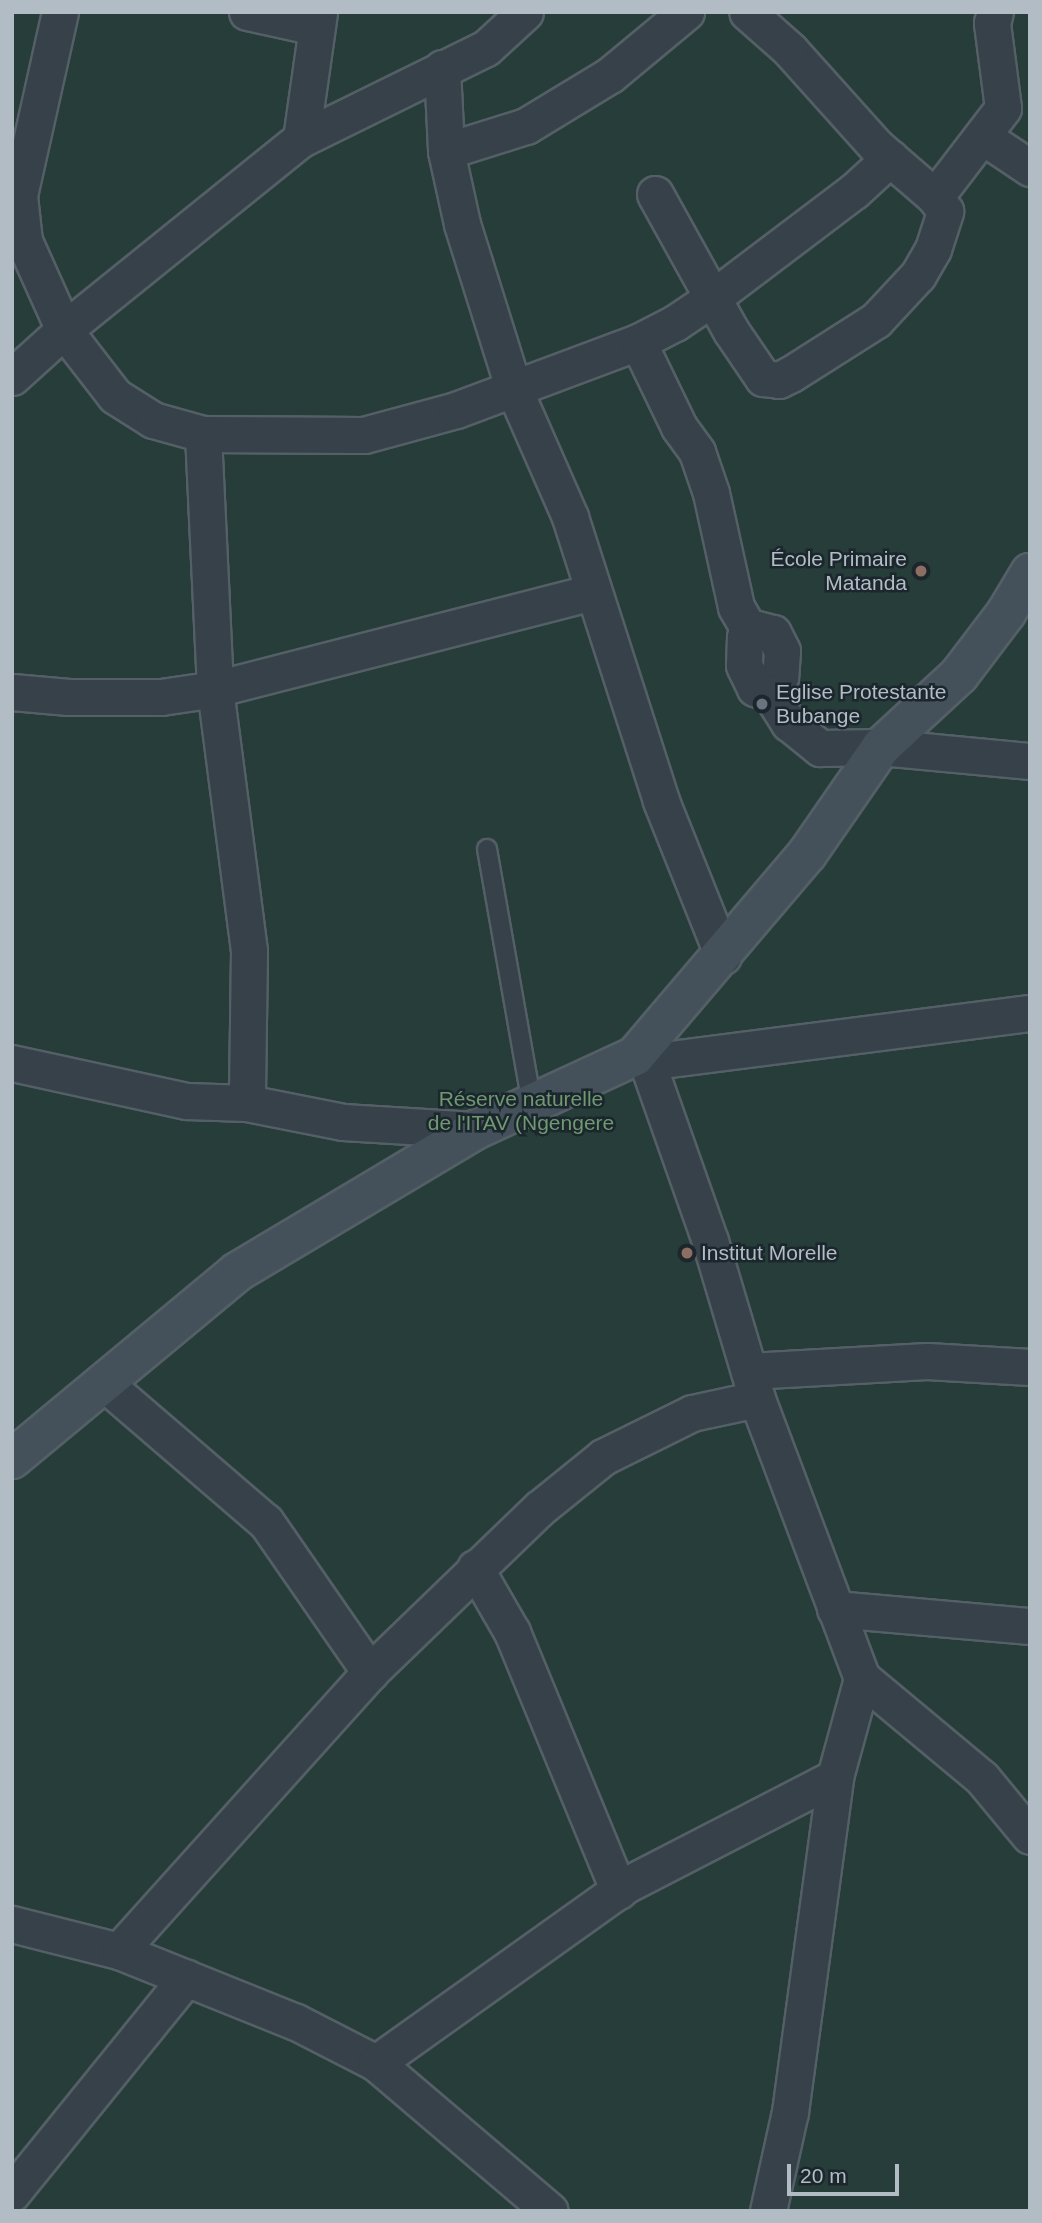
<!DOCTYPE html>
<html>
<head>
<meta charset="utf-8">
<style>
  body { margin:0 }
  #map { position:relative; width:1042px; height:2223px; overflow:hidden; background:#222f38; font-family:Arial,sans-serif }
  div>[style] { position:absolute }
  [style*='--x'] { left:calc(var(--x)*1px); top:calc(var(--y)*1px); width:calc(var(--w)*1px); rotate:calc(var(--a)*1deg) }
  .green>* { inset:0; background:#273d3a }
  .roads { filter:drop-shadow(2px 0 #545f66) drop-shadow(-2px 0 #545f66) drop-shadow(0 2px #545f66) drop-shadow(0 -2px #545f66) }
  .lane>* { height:18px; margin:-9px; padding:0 9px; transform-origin:9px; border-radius:9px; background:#364149 }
  .street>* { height:35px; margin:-17.5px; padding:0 17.5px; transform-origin:17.5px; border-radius:17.5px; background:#364149 }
  .secondary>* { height:38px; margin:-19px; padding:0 19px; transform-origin:19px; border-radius:19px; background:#44515b }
  .dots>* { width:19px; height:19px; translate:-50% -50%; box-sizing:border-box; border:4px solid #1b262d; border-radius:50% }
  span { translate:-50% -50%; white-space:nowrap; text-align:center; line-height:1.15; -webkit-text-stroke:5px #1b262d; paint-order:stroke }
  .poi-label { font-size:21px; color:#b1bcc5 }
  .right { translate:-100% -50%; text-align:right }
  .left { translate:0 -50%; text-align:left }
  .park-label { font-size:21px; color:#709972 }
  .frame { position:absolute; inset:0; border:14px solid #b1bcc5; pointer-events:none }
  .scale { position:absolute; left:787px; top:2164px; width:112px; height:32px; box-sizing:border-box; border:4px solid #b1bcc5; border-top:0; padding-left:9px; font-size:21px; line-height:24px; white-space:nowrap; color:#b1bcc5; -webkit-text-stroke:5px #1b262d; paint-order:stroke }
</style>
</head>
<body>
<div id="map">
  <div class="green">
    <div style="clip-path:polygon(12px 12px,1030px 12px,1030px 2211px,12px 2211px)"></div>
  </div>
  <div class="roads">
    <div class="lane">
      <div style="--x:487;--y:849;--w:258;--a:80"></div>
    </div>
    <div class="street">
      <div style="--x:60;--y:12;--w:189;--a:102.6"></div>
      <div style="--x:19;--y:196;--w:45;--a:83.7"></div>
      <div style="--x:24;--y:241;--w:98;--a:65.8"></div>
      <div style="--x:64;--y:330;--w:83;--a:52.3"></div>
      <div style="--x:115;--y:396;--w:45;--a:32.3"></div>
      <div style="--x:153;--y:420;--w:52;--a:15.6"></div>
      <div style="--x:203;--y:434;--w:161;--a:0.4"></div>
      <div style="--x:364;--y:435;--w:95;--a:-15.2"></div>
      <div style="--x:456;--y:410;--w:194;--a:-20.5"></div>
      <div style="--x:638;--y:342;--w:42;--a:-27.2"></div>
      <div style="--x:675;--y:323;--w:48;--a:-34"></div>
      <div style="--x:715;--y:296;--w:174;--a:-37.1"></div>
      <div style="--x:854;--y:191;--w:49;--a:-42.5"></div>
      <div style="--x:247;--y:12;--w:71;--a:12.3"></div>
      <div style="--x:442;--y:68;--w:83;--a:87.2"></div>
      <div style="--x:446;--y:151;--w:75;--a:77.6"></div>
      <div style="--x:462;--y:224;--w:171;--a:72.6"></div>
      <div style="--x:513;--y:387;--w:142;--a:66.3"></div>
      <div style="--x:570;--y:517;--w:298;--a:72.2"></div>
      <div style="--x:661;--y:801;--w:167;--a:68.2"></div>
      <div style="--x:985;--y:138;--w:54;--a:33.7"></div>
      <div style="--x:301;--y:139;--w:128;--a:-81.9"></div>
      <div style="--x:446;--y:151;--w:84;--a:-17.4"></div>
      <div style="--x:526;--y:126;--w:98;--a:-31.3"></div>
      <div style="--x:610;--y:75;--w:99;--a:-39.7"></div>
      <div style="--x:655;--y:194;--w:157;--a:61"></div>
      <div style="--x:731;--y:331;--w:57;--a:55.8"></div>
      <div style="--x:763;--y:378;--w:16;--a:7"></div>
      <div style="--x:779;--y:380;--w:13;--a:-27"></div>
      <div style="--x:791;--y:374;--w:101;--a:-32.4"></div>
      <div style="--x:876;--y:320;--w:62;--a:-47"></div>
      <div style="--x:918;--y:275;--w:30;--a:-60"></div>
      <div style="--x:933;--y:249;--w:40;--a:-72"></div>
      <div style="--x:945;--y:211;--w:17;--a:-126"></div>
      <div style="--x:935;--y:197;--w:78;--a:-139.2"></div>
      <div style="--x:876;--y:146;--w:129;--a:-131.9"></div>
      <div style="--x:790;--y:50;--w:57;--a:-138.5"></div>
      <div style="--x:935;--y:197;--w:112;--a:-52.6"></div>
      <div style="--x:1003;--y:108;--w:86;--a:-97.4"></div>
      <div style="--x:992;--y:23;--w:11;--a:-75"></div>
      <div style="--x:638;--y:342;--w:94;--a:64.2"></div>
      <div style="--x:679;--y:427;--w:31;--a:54"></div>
      <div style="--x:697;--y:452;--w:43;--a:71.1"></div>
      <div style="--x:711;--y:493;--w:117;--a:77.6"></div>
      <div style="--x:736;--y:607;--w:28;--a:60"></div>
      <div style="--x:12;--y:377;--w:70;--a:-42.1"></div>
      <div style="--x:64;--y:330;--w:304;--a:-38.9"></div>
      <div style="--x:301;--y:139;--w:206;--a:-26.2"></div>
      <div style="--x:486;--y:48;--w:53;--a:-42.7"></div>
      <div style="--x:203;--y:434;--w:255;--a:87.3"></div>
      <div style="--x:215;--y:689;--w:264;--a:82.6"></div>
      <div style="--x:249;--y:951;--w:152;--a:90.8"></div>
      <div style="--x:757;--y:629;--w:16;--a:14"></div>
      <div style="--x:773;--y:633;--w:20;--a:63"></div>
      <div style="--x:782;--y:651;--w:26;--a:94"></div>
      <div style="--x:780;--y:677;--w:19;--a:122"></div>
      <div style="--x:770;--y:693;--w:16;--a:-162"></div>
      <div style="--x:755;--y:688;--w:25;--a:-116"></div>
      <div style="--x:744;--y:665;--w:28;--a:-88"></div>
      <div style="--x:745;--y:637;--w:14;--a:-34"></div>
      <div style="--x:12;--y:692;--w:57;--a:5"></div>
      <div style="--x:69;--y:697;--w:92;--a:0"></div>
      <div style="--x:161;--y:697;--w:55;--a:-8.4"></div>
      <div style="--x:215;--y:689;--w:390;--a:-14.4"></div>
      <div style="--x:770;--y:693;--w:36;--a:58"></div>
      <div style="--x:789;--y:723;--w:40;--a:39"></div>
      <div style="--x:820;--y:748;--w:61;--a:-0.9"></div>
      <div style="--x:881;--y:747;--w:150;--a:5.4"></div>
      <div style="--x:635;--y:1056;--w:13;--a:27"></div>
      <div style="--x:647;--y:1062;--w:386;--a:-7.3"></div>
      <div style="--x:647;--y:1062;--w:190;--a:70.6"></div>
      <div style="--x:710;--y:1241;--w:165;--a:73.4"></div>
      <div style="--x:757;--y:1399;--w:298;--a:69.4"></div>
      <div style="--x:862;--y:1678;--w:156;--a:39.8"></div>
      <div style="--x:982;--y:1778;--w:75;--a:50.4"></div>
      <div style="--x:12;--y:1063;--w:179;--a:12.3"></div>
      <div style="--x:187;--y:1101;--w:60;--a:1.9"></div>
      <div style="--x:247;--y:1103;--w:98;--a:11.2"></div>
      <div style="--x:343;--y:1122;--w:132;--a:3.5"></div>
      <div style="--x:749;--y:1371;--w:178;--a:-3.2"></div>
      <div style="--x:927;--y:1361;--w:103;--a:3.3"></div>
      <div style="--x:103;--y:1382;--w:215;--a:40.7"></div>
      <div style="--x:266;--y:1522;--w:183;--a:55.3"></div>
      <div style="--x:475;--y:1568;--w:74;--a:60"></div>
      <div style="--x:512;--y:1632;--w:280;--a:67.6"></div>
      <div style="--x:835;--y:1609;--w:196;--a:5"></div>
      <div style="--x:12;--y:1924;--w:110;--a:14.2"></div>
      <div style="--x:119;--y:1951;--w:191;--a:21.9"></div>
      <div style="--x:296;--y:2022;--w:90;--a:27.1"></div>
      <div style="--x:376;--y:2063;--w:228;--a:40.4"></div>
      <div style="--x:119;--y:1951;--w:375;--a:-48"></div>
      <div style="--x:370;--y:1672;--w:236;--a:-44"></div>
      <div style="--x:540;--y:1508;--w:81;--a:-39"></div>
      <div style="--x:603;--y:1457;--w:99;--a:-26.3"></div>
      <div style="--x:692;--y:1413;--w:66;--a:-12.2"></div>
      <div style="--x:376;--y:2063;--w:307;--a:-35.5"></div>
      <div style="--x:626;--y:1885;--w:235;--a:-27.3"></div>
      <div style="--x:12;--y:2193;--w:277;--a:-51"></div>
      <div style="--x:768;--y:2211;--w:101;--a:-77.5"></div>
      <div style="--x:790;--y:2112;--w:338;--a:-82.3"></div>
      <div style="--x:835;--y:1777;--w:103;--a:-74.7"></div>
    </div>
    <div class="secondary">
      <div style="--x:12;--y:1459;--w:293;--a:-39.7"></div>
      <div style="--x:237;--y:1272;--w:277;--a:-30.8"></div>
      <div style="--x:475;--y:1130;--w:176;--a:-24.8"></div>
      <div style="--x:635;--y:1056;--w:265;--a:-49.6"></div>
      <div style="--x:807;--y:854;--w:130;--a:-55.3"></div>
      <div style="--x:881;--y:747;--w:106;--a:-42.7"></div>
      <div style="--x:959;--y:675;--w:78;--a:-52.8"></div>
      <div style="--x:1006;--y:613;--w:47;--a:-59"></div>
    </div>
  </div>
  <div class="dots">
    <div style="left:921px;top:571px;background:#8d6e63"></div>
    <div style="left:762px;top:704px;background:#6b7280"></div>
    <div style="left:687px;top:1253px;background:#8d6e63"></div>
  </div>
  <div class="poi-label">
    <span class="right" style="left:907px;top:571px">École Primaire<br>Matanda</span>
    <span class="left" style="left:776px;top:704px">Eglise Protestante<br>Bubange</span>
    <span class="left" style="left:701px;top:1253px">Institut Morelle</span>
  </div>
  <div class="park-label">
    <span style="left:521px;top:1111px">Réserve naturelle<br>de l'ITAV (Ngengere</span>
  </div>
  <div class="frame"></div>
  <div class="scale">20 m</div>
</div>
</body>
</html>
